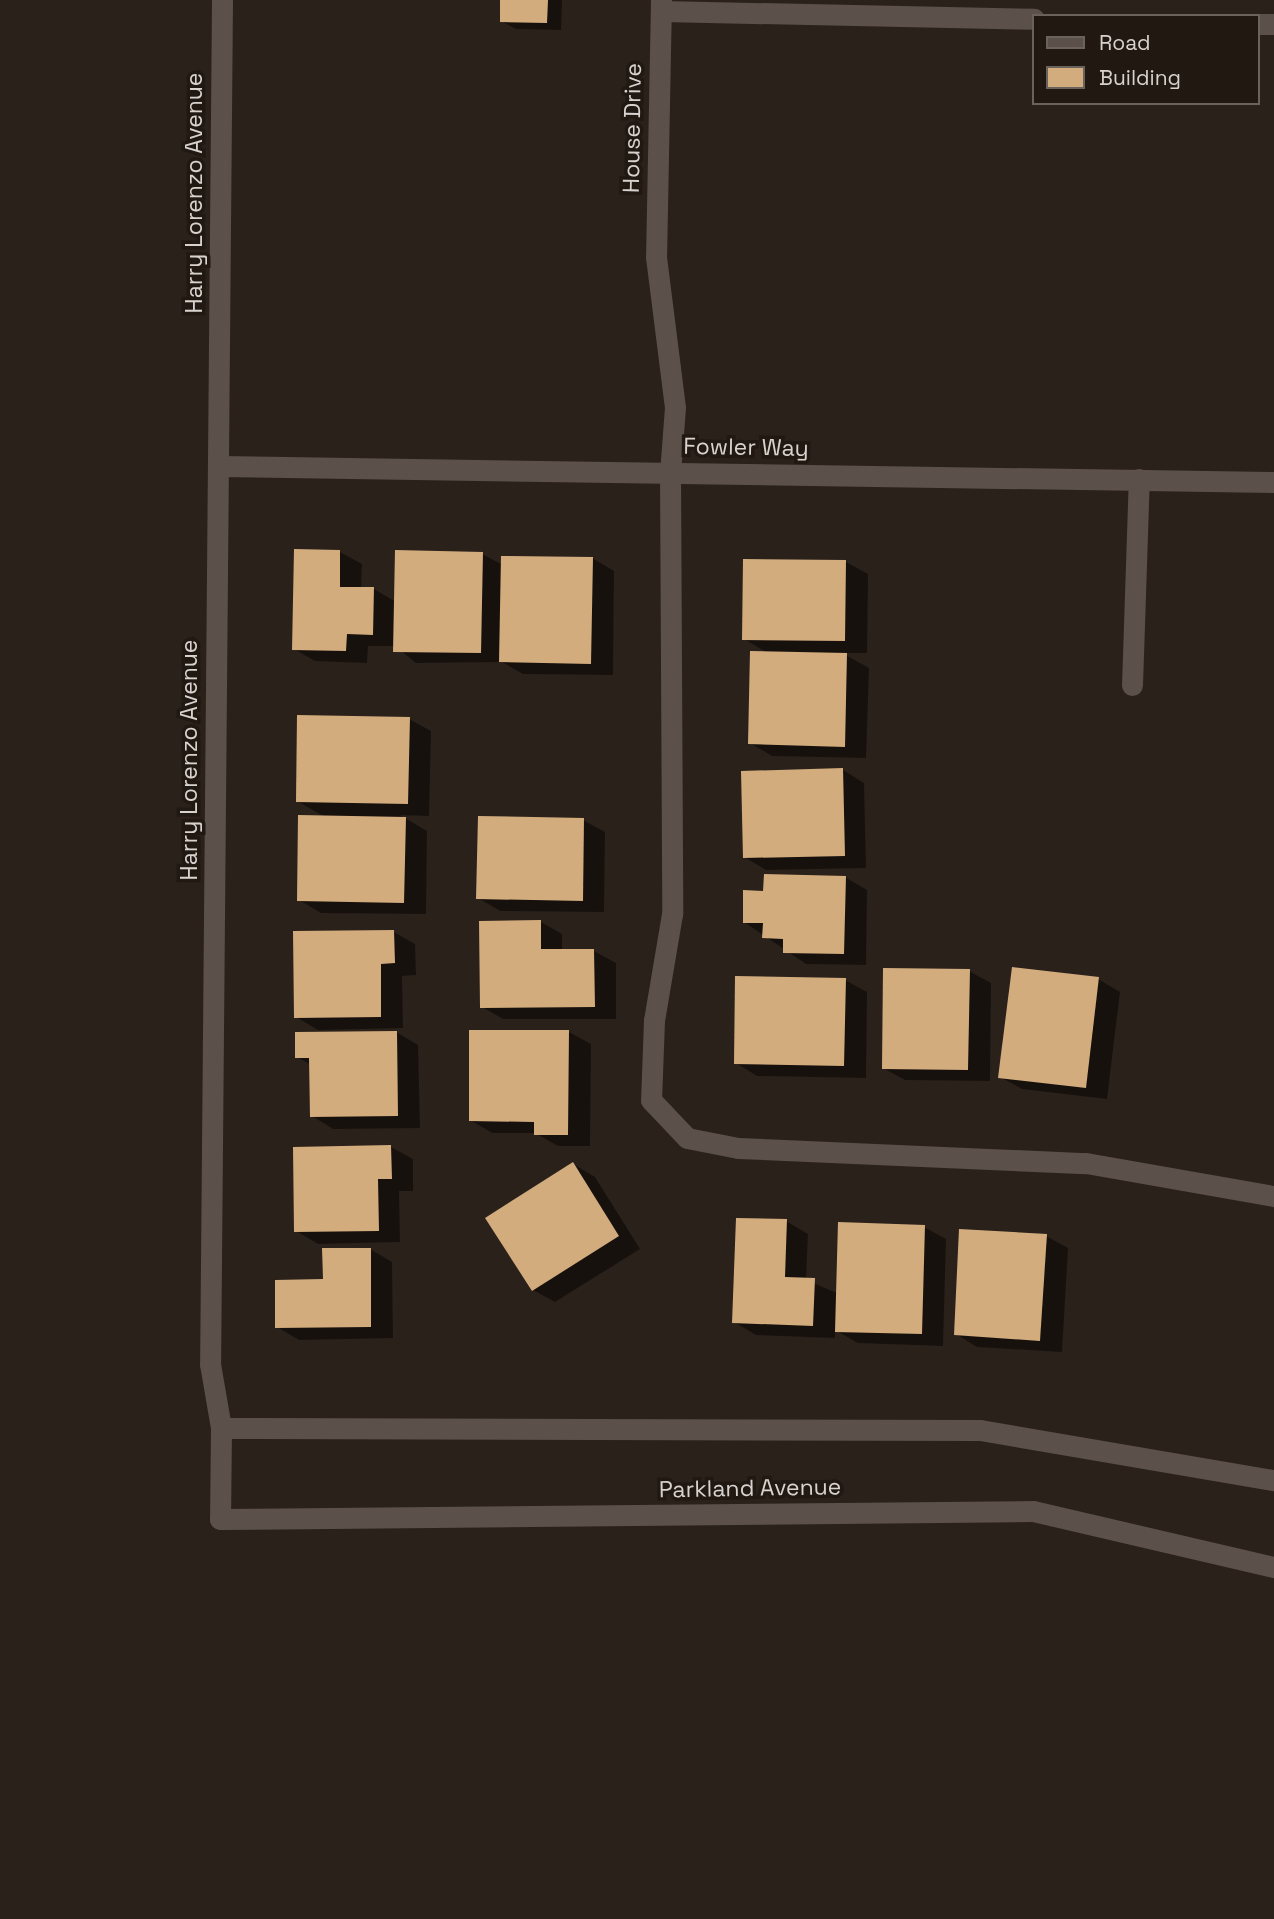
<!DOCTYPE html>
<html>
<head>
<meta charset="utf-8">
<style>
  body { margin:0 }
  #map { position:relative; width:1274px; height:1919px; overflow:hidden; background:#2b211b; font-family:"Space Grotesk",sans-serif }
  div>[style] { position:absolute }
  [style*='--x'] { left:calc(var(--x)*1px); top:calc(var(--y)*1px); width:calc(var(--w)*1px); rotate:calc(var(--a)*1deg) }
  .shadow>* { inset:0; background:#0007 }
  .building>* { inset:0; background:#d3ac7e }
  .minor>* { height:21px; margin:-10.5px; padding:0 10.5px; transform-origin:10.5px; border-radius:10.5px; background:#5b504a }
  span { translate:-50% -50%; white-space:nowrap; text-align:center; line-height:1.15; -webkit-text-stroke:7px #211812; paint-order:stroke }
  .street-label { font-size:23px; color:#d8d2ce }
  .legend { position:absolute; left:1032px; top:14px; width:228px; height:91px; box-sizing:border-box; background:#211812; border:2px solid #6a625d; margin:0; padding:9px 12px; list-style:none; font-size:21px; color:#d8d2ce }
  .legend li { display:flex; align-items:center; gap:14px; height:35px }
  .legend b { width:35px; border:2px solid #6a625d }
</style>
</head>
<body>
<div id="map">
  <div class="shadow">
    <div style="clip-path:polygon(502px 0,562px 0,561px 30px,516px 29px,501px 21px)"></div>
    <div style="clip-path:polygon(340px 552px,362px 564px,361px 589px,374px 589px,396px 602px,482px 554px,503px 565px,592px 558px,614px 571px,613px 675px,523px 674px,502px 662px,416px 663px,395px 646px,368px 646px,367px 663px,315px 661px,294px 649px)"></div>
    <div style="clip-path:polygon(846px 562px,868px 574px,867px 653px,842px 653px,869px 668px,866px 758px,772px 756px,750px 743px,768px 653px,744px 639px)"></div>
    <div style="clip-path:polygon(409px 719px,431px 731px,429px 816px,400px 815px,427px 831px,426px 914px,321px 913px,299px 900px,325px 817px,297px 801px)"></div>
    <div style="clip-path:polygon(843px 770px,864px 783px,866px 868px,766px 870px,744px 857px)"></div>
    <div style="clip-path:polygon(583px 820px,605px 832px,604px 912px,500px 911px,478px 898px)"></div>
    <div style="clip-path:polygon(845px 877px,867px 890px,866px 965px,806px 964px,744px 922px,765px 893px)"></div>
    <div style="clip-path:polygon(541px 922px,562px 934px,562px 951px,594px 951px,616px 963px,616px 1019px,503px 1019px,482px 1007px)"></div>
    <div style="clip-path:polygon(394px 932px,415px 944px,416px 975px,402px 976px,403px 1028px,318px 1030px,296px 1017px)"></div>
    <div style="clip-path:polygon(969px 971px,991px 983px,990px 1081px,905px 1080px,883px 1068px)"></div>
    <div style="clip-path:polygon(1098px 979px,1120px 992px,1107px 1099px,1022px 1089px,1000px 1077px)"></div>
    <div style="clip-path:polygon(845px 980px,867px 992px,866px 1078px,757px 1076px,736px 1063px)"></div>
    <div style="clip-path:polygon(396px 1032px,418px 1045px,420px 1128px,333px 1129px,312px 1116px,311px 1065px,297px 1057px)"></div>
    <div style="clip-path:polygon(569px 1032px,591px 1044px,590px 1146px,558px 1146px,535px 1133px,492px 1133px,470px 1120px)"></div>
    <div style="clip-path:polygon(391px 1147px,413px 1159px,413px 1191px,399px 1191px,400px 1242px,318px 1244px,296px 1231px)"></div>
    <div style="clip-path:polygon(573px 1164px,595px 1177px,640px 1249px,555px 1302px,533px 1290px)"></div>
    <div style="clip-path:polygon(786px 1221px,808px 1234px,806px 1280px,837px 1293px,924px 1227px,946px 1239px,943px 1346px,858px 1343px,835px 1330px,835px 1338px,756px 1335px,734px 1322px)"></div>
    <div style="clip-path:polygon(1046px 1236px,1068px 1248px,1062px 1352px,977px 1347px,956px 1334px)"></div>
    <div style="clip-path:polygon(370px 1249px,392px 1262px,393px 1338px,299px 1340px,277px 1327px,325px 1281px)"></div>
  </div>
  <div class="building">
    <div style="clip-path:polygon(500px 0,548px 0,547px 23px,500px 22px)"></div>
    <div style="clip-path:polygon(294px 549px,340px 550px,340px 587px,374px 587px,373px 635px,347px 634px,346px 651px,292px 650px)"></div>
    <div style="clip-path:polygon(395px 550px,483px 552px,481px 653px,393px 652px)"></div>
    <div style="clip-path:polygon(501px 556px,593px 557px,591px 664px,499px 662px)"></div>
    <div style="clip-path:polygon(743px 559px,846px 560px,845px 641px,742px 640px)"></div>
    <div style="clip-path:polygon(750px 651px,847px 653px,845px 747px,748px 744px)"></div>
    <div style="clip-path:polygon(297px 715px,410px 717px,408px 804px,296px 802px)"></div>
    <div style="clip-path:polygon(843px 768px,845px 856px,743px 858px,741px 771px)"></div>
    <div style="clip-path:polygon(298px 815px,406px 817px,404px 903px,297px 901px)"></div>
    <div style="clip-path:polygon(478px 816px,584px 818px,583px 901px,476px 899px)"></div>
    <div style="clip-path:polygon(764px 874px,846px 876px,844px 954px,783px 953px,783px 939px,762px 938px,763px 923px,743px 923px,743px 890px,763px 891px)"></div>
    <div style="clip-path:polygon(541px 920px,541px 949px,594px 949px,595px 1007px,480px 1008px,479px 921px)"></div>
    <div style="clip-path:polygon(394px 930px,395px 963px,381px 964px,381px 1017px,294px 1018px,293px 931px)"></div>
    <div style="clip-path:polygon(1012px 967px,1099px 977px,1086px 1088px,998px 1078px)"></div>
    <div style="clip-path:polygon(883px 968px,970px 969px,968px 1070px,882px 1069px)"></div>
    <div style="clip-path:polygon(735px 976px,846px 978px,844px 1066px,734px 1064px)"></div>
    <div style="clip-path:polygon(469px 1030px,569px 1030px,568px 1135px,534px 1135px,534px 1122px,469px 1121px)"></div>
    <div style="clip-path:polygon(397px 1031px,398px 1116px,310px 1117px,309px 1058px,295px 1058px,295px 1032px)"></div>
    <div style="clip-path:polygon(391px 1145px,392px 1179px,378px 1179px,379px 1231px,294px 1232px,293px 1147px)"></div>
    <div style="clip-path:polygon(573px 1162px,619px 1236px,532px 1291px,485px 1218px)"></div>
    <div style="clip-path:polygon(736px 1218px,787px 1219px,785px 1277px,815px 1278px,813px 1326px,732px 1323px)"></div>
    <div style="clip-path:polygon(838px 1222px,925px 1225px,922px 1334px,835px 1332px)"></div>
    <div style="clip-path:polygon(959px 1229px,1047px 1234px,1040px 1341px,954px 1335px)"></div>
    <div style="clip-path:polygon(322px 1248px,371px 1248px,371px 1327px,275px 1328px,275px 1280px,323px 1279px)"></div>
  </div>
  <div class="minor">
    <div style="--x:222;--y:0;--w:1364;--a:90.5"></div>
    <div style="--x:210;--y:1364;--w:65;--a:80.2"></div>
    <div style="--x:221;--y:1428;--w:91;--a:90.6"></div>
    <div style="--x:220;--y:1519;--w:813;--a:-0.56"></div>
    <div style="--x:1033;--y:1511;--w:247;--a:13.1"></div>
    <div style="--x:661;--y:0;--w:257;--a:91.1"></div>
    <div style="--x:656;--y:257;--w:151;--a:82.8"></div>
    <div style="--x:675;--y:407;--w:66;--a:94.3"></div>
    <div style="--x:670;--y:473;--w:441;--a:89.7"></div>
    <div style="--x:672;--y:914;--w:108;--a:99.6"></div>
    <div style="--x:654;--y:1020;--w:80;--a:92.1"></div>
    <div style="--x:651;--y:1100;--w:52;--a:46.5"></div>
    <div style="--x:687;--y:1138;--w:52;--a:11.1"></div>
    <div style="--x:738;--y:1148;--w:348;--a:2.5"></div>
    <div style="--x:1086;--y:1163;--w:191;--a:10"></div>
    <div style="--x:661;--y:11;--w:373;--a:1.2"></div>
    <div style="--x:1258;--y:24;--w:16;--a:0"></div>
    <div style="--x:218;--y:466;--w:1056;--a:0.87"></div>
    <div style="--x:1132;--y:685;--w:206;--a:-88.1"></div>
    <div style="--x:221;--y:1428;--w:759;--a:0.15"></div>
    <div style="--x:980;--y:1430;--w:298;--a:9.7"></div>
  </div>
  <div class="street-label">
    <span style="left:632px;top:128px;rotate:-89deg">House Drive</span>
    <span style="left:194px;top:193px;rotate:-90deg">Harry Lorenzo Avenue</span>
    <span style="left:746px;top:447px;rotate:1deg">Fowler Way</span>
    <span style="left:189px;top:760px;rotate:-90deg">Harry Lorenzo Avenue</span>
    <span style="left:750px;top:1488px;rotate:-1deg">Parkland Avenue</span>
  </div>
  <ul class="legend">
  <li><b style="height:9px;background:#5b504a"></b>Road</li>
  <li><b style="height:19px;background:#d3ac7e"></b>Building</li>
  </ul>
</div>
</body>
</html>
